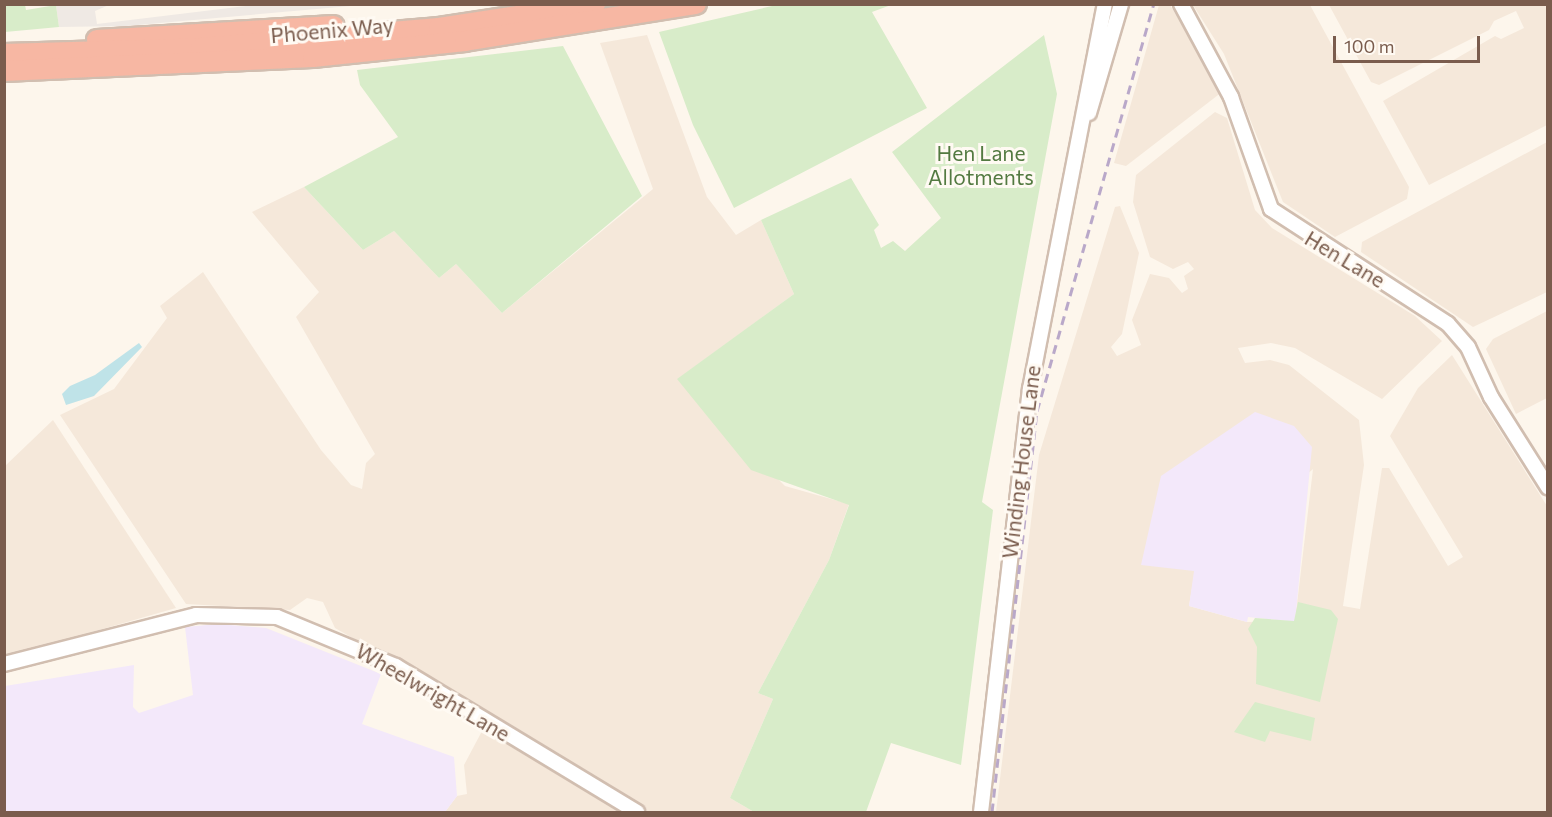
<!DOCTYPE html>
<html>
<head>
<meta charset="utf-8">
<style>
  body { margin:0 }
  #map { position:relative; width:1552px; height:817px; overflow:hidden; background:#fdf6ec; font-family:Commissioner,sans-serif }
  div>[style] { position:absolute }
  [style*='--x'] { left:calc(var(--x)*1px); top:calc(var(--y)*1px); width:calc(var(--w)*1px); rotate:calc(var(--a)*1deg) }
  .residential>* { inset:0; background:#f5e8da }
  .industrial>* { inset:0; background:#efe9e4 }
  .education>* { inset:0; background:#f3e8fa }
  .green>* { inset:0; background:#d8ecc9 }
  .water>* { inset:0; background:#bfe3e8 }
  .roads { filter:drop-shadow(2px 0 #d1beb0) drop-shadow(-2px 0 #d1beb0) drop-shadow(0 2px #d1beb0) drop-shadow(0 -2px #d1beb0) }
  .minor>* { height:14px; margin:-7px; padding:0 7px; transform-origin:7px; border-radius:7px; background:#fff }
  .highway>* { height:20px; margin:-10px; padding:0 10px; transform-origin:10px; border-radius:10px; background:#f7b7a3 }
  .rail>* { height:3px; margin-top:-1.5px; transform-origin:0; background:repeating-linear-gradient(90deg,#b9a8c9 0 9px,transparent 0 15px) }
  span { translate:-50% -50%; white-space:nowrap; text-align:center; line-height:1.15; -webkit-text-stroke:6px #fffaf3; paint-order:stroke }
  .street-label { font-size:21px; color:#7a5c4d }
  .park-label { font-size:21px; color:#537a41 }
  .frame { position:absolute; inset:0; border:6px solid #7a5c4d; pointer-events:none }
  .scale { position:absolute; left:1333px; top:36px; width:147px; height:27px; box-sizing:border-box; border:3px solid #7a5c4d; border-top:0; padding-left:8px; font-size:18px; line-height:21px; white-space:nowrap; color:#7a5c4d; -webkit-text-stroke:4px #fffaf3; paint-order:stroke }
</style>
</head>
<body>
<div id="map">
  <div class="residential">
    <div style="clip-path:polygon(1159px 5px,1170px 5px,1222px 92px,1126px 166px,1114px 163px)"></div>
    <div style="clip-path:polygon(1193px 5px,1310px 5px,1409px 187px,1407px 199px,1335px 237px,1283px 202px,1224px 54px)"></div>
    <div style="clip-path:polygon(1329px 5px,1547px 5px,1547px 125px,1429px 185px,1383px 101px,1495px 36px,1501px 39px,1524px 28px,1516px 11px,1494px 21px,1489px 30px,1379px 85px,1371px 82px)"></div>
    <div style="clip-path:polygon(647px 35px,707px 197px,736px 235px,761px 220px,794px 294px,678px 379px,785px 486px,849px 504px,829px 560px,758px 693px,773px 699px,730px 798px,754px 812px,445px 812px,457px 796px,467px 794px,464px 765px,490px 716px,335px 628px,323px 602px,307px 598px,290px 610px,186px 604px,60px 415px,114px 389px,167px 318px,160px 306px,203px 272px,321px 450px,351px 485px,362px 489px,366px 463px,375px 454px,296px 317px,319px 292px,252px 212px,304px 187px,363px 250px,394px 231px,439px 278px,456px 264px,502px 313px,653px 189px,600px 43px)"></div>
    <div style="clip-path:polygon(evenodd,1215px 112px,1227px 118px,1255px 210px,1272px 228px,1415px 316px,1442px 341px,1382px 399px,1295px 348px,1271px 343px,1238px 348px,1245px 363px,1270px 360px,1289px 365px,1359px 420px,1364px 465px,1343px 606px,1360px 609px,1382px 468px,1389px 468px,1448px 566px,1463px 557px,1390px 436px,1418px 388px,1452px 355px,1547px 506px,1547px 812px,996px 812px,1039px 455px,1115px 207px,1120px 206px,1139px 253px,1122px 334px,1111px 347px,1117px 356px,1141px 345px,1132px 320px,1150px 274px,1169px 278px,1182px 293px,1188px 289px,1184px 276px,1194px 269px,1188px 262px,1173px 269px,1150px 257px,1133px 202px,1136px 175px,1215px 112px,1313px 469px,1295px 621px,1247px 622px,1189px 606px,1195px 571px,1313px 469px)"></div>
    <div style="clip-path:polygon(1547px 142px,1547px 292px,1473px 327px,1361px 252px,1362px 242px)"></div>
    <div style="clip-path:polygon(1547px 311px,1547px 398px,1516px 414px,1486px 349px,1493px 339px)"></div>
    <div style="clip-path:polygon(53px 420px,176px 608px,5px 657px,5px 466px)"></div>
  </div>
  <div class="industrial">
    <div style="clip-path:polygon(56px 5px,109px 5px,95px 11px,97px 24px,254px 5px,362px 5px,126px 26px,59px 27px)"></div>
  </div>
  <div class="education">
    <div style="clip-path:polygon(1255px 412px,1294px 426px,1312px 447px,1295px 622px,1248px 617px,1247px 622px,1189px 606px,1194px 571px,1141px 565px,1161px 476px)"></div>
    <div style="clip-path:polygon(218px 624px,266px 628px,381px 674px,362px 724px,454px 757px,457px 796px,445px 812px,5px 812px,5px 686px,134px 665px,133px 707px,139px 713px,193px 695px,185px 627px)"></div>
  </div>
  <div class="green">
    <div style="clip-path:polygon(781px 4px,891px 5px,872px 12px,927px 108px,734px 208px,693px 125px,659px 32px)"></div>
    <div style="clip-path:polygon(5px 5px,25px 5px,26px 10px,56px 5px,59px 27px,5px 32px)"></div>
    <div style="clip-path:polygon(1044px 35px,1057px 94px,982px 502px,993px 510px,961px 765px,891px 743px,866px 812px,754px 812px,730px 798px,773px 699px,758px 693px,829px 560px,849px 505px,751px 470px,677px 379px,794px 294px,761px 220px,851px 178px,879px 225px,874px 230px,881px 248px,893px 241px,905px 251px,941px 218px,892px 152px)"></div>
    <div style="clip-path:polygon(563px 46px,642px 196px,502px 313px,456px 264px,439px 278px,394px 231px,363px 250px,304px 187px,398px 137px,360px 85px,357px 70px)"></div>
    <div style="clip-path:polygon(1298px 602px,1331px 610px,1338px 619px,1320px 702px,1256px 684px,1257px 647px,1248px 629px,1255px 618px,1294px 621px)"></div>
    <div style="clip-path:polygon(1255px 702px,1315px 718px,1311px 741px,1270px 731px,1265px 742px,1234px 732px)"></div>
  </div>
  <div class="water">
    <div style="clip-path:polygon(139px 343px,142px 347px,94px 396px,66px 405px,62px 394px,70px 386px,95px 375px)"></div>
  </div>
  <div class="roads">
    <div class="minor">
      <div style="--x:1181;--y:4;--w:106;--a:61.7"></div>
      <div style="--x:1231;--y:97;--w:119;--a:70.3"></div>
      <div style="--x:1271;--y:209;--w:211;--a:33"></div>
      <div style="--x:1448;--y:324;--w:30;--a:49"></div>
      <div style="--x:1468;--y:347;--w:55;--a:65.3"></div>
      <div style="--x:1491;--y:397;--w:107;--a:57.7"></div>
      <div style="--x:1089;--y:113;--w:114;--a:-73.6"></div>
      <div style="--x:4;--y:664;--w:198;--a:-14.3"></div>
      <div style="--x:196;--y:615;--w:81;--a:1.4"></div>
      <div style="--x:277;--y:617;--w:129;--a:22.4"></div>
      <div style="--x:396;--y:666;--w:282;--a:31.2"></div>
      <div style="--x:981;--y:812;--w:426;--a:-83.4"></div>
      <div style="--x:1030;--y:389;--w:392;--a:-79"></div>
    </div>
    <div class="highway">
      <div style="--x:97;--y:40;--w:237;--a:-3.4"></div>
      <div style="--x:4;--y:54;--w:197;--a:-1.7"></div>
      <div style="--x:201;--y:48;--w:239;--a:-4.8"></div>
      <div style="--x:439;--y:28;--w:158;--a:-8.7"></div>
      <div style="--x:4;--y:71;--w:309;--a:-2.6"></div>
      <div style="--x:313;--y:57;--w:153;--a:-6"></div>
      <div style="--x:465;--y:41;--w:234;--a:-9.1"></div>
    </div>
  </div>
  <div class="rail">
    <div style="--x:992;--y:812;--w:404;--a:-83.6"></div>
    <div style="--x:1037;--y:411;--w:423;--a:-74"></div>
  </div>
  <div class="street-label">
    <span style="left:332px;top:30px;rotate:-5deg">Phoenix Way</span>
    <span style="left:1345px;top:259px;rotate:31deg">Hen Lane</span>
    <span style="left:1021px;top:462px;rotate:-83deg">Winding House Lane</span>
    <span style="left:433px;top:692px;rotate:30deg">Wheelwright Lane</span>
  </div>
  <div class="park-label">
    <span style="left:981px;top:165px">Hen Lane<br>Allotments</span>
  </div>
  <div class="frame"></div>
  <div class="scale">100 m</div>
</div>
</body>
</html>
